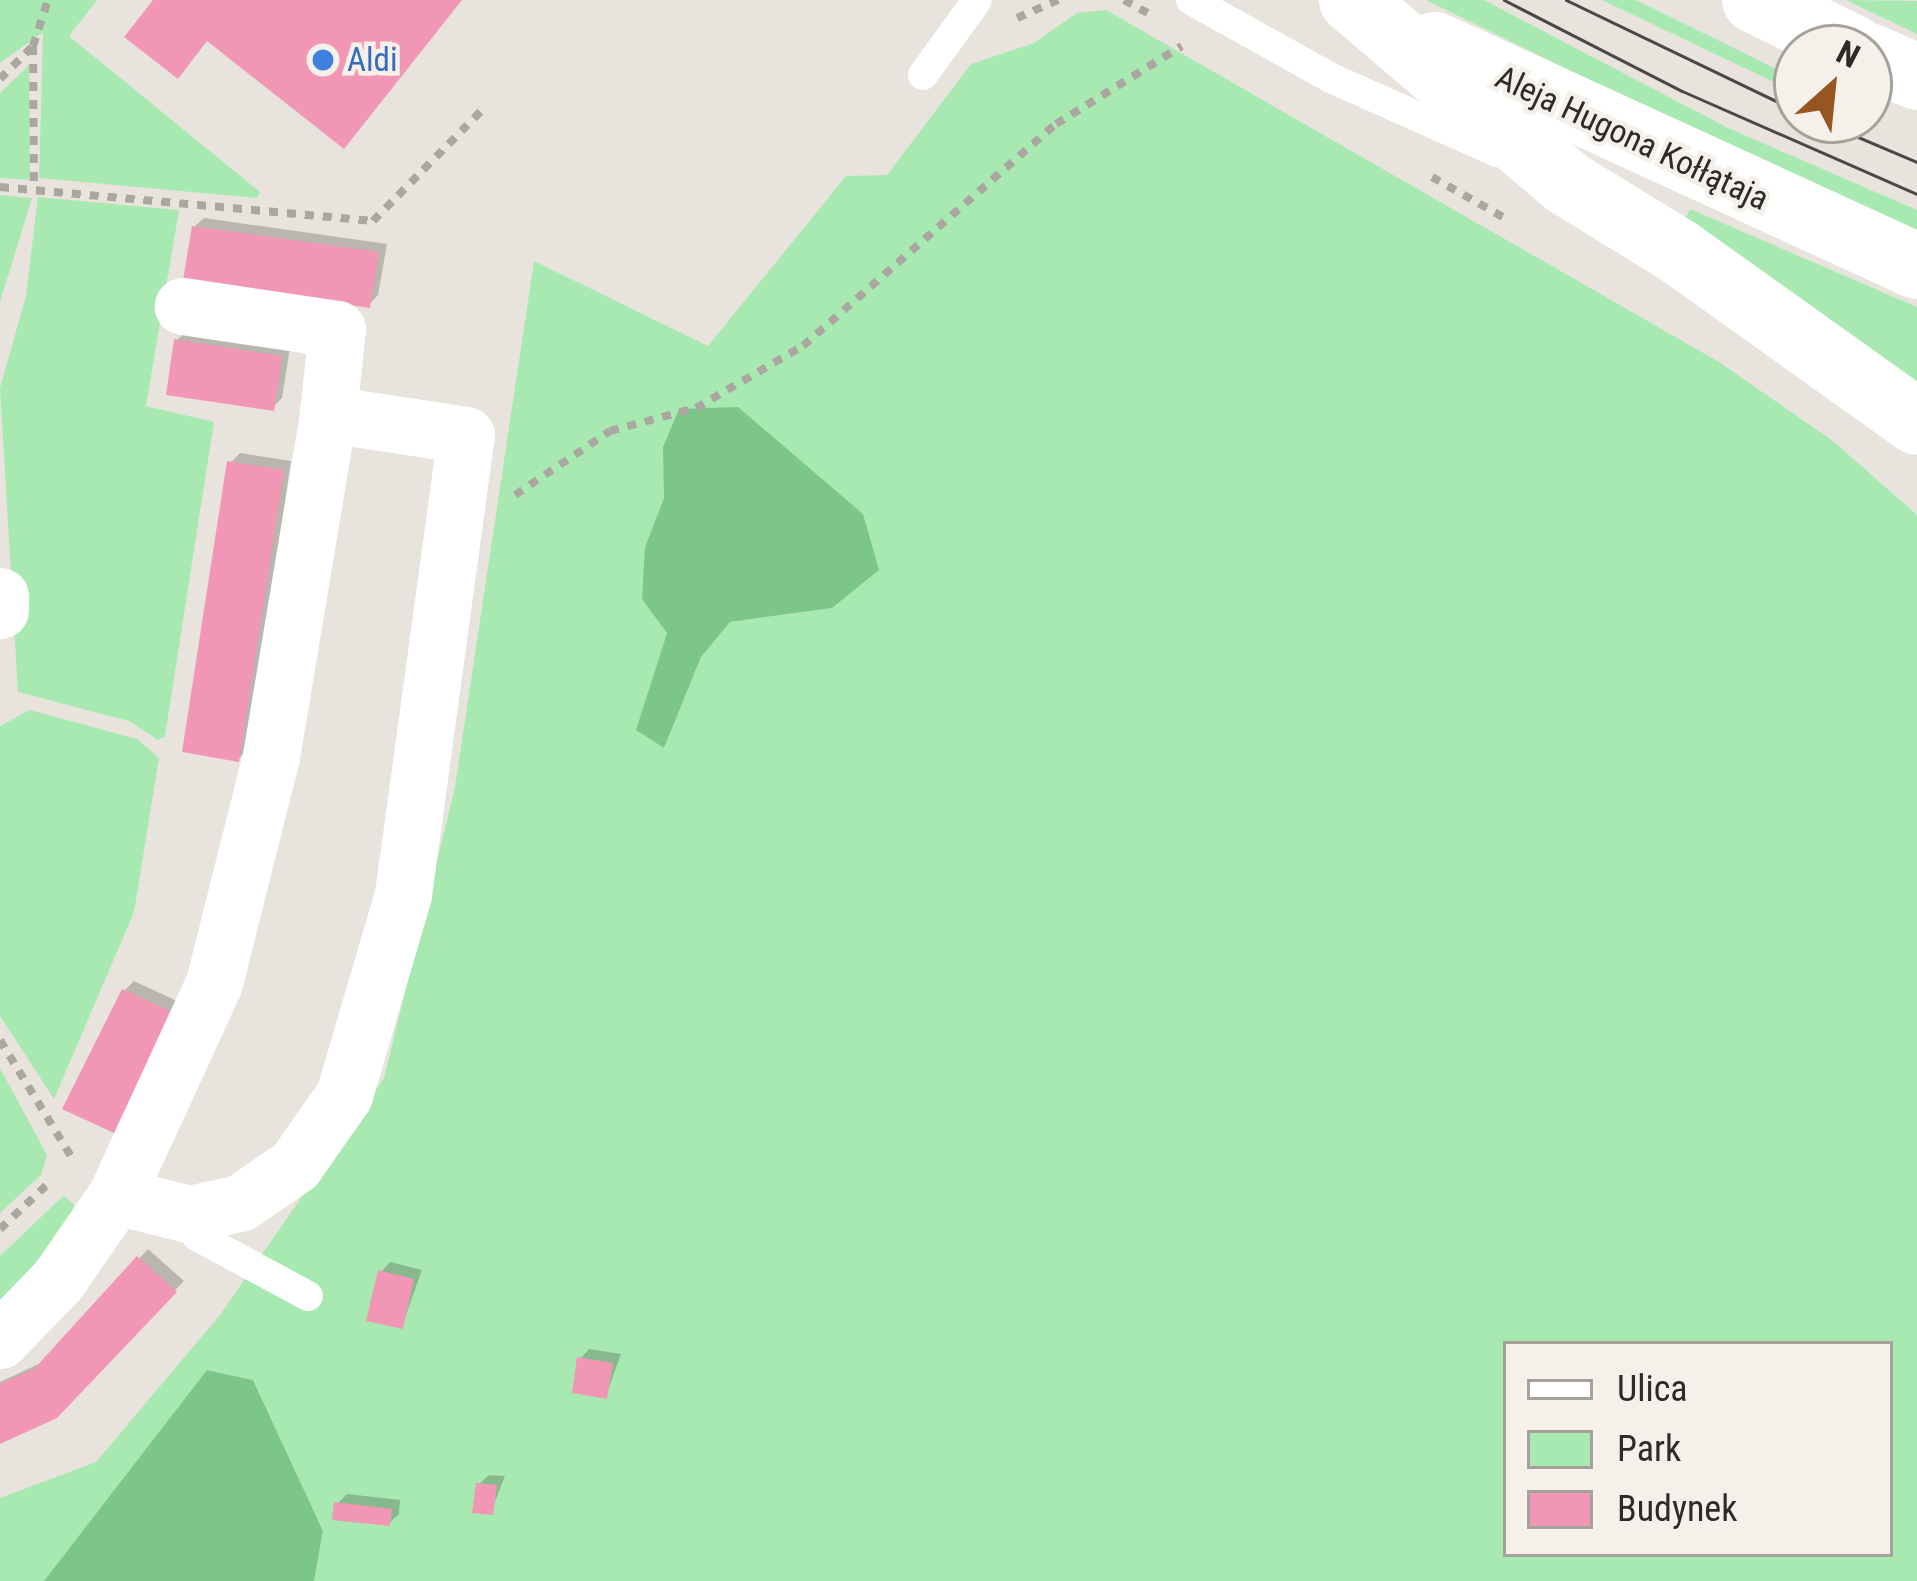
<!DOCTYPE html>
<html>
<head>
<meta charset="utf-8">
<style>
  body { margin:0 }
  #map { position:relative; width:1917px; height:1581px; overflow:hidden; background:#e8e4dd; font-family:"Roboto Condensed",sans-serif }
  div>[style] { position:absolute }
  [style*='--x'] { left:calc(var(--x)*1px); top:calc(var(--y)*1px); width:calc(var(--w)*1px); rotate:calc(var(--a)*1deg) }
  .green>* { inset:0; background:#a8e9b2 }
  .forest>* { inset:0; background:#7dc689 }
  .shadow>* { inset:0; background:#0003 }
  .building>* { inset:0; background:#f197b5 }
  .path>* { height:8px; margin-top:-4px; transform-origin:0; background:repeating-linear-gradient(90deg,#aaa7a1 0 9px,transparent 0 18px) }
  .lane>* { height:30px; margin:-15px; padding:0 15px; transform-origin:15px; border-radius:15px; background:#fff }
  .street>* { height:57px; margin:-28.5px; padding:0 28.5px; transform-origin:28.5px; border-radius:28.5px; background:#fff }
  .secondary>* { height:66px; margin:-33px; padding:0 33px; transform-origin:33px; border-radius:33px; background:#fff }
  .tram>* { height:3px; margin:-1.5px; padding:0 1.5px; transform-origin:1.5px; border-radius:1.5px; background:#4a4845 }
  .dots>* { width:33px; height:33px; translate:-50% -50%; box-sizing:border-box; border:6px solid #f5f1ea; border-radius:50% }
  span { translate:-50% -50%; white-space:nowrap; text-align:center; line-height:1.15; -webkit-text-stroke:9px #f5f1ea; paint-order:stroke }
  .shop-label { font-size:33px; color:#366cbe }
  .left { translate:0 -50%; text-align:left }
  .street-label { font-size:33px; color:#2c2b28 }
  .legend { position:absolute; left:1503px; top:1341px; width:390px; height:216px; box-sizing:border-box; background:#f5f1ea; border:3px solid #a5a29c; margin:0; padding:15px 21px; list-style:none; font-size:36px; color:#2c2b28 }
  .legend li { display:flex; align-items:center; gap:24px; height:60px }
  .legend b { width:60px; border:3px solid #a5a29c }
  .north { position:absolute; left:1773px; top:24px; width:120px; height:120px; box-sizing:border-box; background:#f5f1ea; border:3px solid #a5a29c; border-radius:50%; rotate:27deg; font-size:33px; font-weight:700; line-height:48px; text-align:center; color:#2c2b28 }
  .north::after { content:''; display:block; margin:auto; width:42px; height:54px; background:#975522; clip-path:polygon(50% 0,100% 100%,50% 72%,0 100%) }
</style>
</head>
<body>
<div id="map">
  <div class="green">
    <div style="clip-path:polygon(0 0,97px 0,69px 36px,260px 192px,257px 198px,39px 178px,43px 32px,0 63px)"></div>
    <div style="clip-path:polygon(1426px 0,1484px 0,1728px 128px,1917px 210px,1917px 241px)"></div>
    <div style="clip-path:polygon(1602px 0,1636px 0,1797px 79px,1797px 93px)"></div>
    <div style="clip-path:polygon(1846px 0,1917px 1px,1917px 34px)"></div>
    <div style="clip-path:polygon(evenodd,1106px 10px,1719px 362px,1833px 441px,1917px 515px,1917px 1581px,314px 1581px,323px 1531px,253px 1380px,208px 1370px,44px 1581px,0 1581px,0 1498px,96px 1462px,220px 1315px,384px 1078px,455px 787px,534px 261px,708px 346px,846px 176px,887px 175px,971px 64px,1034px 43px,1077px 13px,1106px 10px,803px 468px,863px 514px,832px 608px,730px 622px,701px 657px,664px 748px,637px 729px,667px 633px,645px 547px,664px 498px,803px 468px,1106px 10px,1506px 1344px,1890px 1344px,1890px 1554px,1506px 1554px,1506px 1344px)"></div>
    <div style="clip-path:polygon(29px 65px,30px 180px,0 178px,0 93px)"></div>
    <div style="clip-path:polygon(0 195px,32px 198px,0 302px)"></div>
    <div style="clip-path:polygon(38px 197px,179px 210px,146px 406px,214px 422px,165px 736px,158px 740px,129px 721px,18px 692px,0 388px,26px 296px)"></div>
    <div style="clip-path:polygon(1690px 209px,1917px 307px,1917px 388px,1683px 223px)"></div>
    <div style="clip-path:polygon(30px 710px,137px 739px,159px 758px,134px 912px,54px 1099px,0 1016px,0 726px)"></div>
    <div style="clip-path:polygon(0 1068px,47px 1155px,41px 1175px,0 1213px)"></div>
    <div style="clip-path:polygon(63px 1196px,74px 1204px,70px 1224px,0 1308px,0 1256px)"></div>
  </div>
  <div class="forest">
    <div style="clip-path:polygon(738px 407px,863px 514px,879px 570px,832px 608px,730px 622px,701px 657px,664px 748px,636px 730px,667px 633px,642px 599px,645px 547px,664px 498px,663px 447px,679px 409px)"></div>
    <div style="clip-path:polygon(207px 1370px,253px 1380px,323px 1531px,314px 1581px,44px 1581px)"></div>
  </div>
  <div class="shadow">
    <div style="clip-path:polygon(204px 218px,387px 244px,378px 295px,369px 305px,194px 227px)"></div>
    <div style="clip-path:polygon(187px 331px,290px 347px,282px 398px,273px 407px,177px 340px)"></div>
    <div style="clip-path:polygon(240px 453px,291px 461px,248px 749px,238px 759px,230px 463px)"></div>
    <div style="clip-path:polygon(134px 981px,179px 1002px,123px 1121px,124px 991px)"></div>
    <div style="clip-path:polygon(148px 1249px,184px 1281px,55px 1415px,0 1441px,0 1382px,45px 1361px)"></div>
    <div style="clip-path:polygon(390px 1262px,422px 1270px,402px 1326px,381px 1272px)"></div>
    <div style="clip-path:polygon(589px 1349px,621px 1354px,606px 1396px,580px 1359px)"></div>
    <div style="clip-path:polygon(489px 1475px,505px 1476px,491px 1512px,479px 1484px)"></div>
    <div style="clip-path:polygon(347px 1494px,400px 1500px,399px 1514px,389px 1523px,337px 1504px)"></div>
  </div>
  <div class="building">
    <div style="clip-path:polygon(153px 0,462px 0,344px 149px,207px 41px,178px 79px,124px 37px)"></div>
    <div style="clip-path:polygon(192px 226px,379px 252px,370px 308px,183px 280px)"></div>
    <div style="clip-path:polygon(174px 339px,282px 356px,274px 411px,166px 395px)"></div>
    <div style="clip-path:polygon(227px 461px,284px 470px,239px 762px,182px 752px)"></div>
    <div style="clip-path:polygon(122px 989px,172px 1012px,114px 1133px,62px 1109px)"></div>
    <div style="clip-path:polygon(137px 1256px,177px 1292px,57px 1418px,0 1444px,0 1384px,34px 1369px)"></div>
    <div style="clip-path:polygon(378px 1270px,414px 1279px,403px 1329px,366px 1321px)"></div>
    <div style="clip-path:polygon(577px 1357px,613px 1363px,607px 1399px,572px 1393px)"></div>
    <div style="clip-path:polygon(476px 1483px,497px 1485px,493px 1515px,472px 1513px)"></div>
    <div style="clip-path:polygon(334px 1502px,392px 1509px,390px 1526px,332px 1520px)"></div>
  </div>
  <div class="path">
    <div style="--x:1124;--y:0;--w:29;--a:29"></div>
    <div style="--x:1017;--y:18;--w:45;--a:-23.7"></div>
    <div style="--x:33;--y:46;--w:144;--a:89.6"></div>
    <div style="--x:0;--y:79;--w:47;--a:-45"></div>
    <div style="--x:33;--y:46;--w:48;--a:-71.9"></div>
    <div style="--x:1432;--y:177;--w:87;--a:29.5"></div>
    <div style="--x:0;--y:187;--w:375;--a:5.2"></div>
    <div style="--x:373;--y:221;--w:154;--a:-45.5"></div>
    <div style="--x:515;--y:495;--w:115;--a:-34"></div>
    <div style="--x:610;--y:431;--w:89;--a:-15"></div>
    <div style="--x:696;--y:408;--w:124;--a:-30.1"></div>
    <div style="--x:803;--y:346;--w:337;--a:-41.3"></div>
    <div style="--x:1056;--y:124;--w:148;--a:-31.8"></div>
    <div style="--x:0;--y:1040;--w:138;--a:58.6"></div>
    <div style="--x:0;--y:1229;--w:70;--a:-43.3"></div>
  </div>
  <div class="lane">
    <div style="--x:1191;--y:0;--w:160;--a:29.1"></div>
    <div style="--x:1331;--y:78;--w:182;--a:24"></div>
    <div style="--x:923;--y:75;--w:92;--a:-54.2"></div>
    <div style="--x:189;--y:1214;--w:23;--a:70"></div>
    <div style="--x:197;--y:1236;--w:126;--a:28.4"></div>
  </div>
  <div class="street">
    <div style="--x:0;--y:596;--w:14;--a:90"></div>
    <div style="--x:116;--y:1196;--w:75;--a:13.9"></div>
    <div style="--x:189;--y:1214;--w:52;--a:-12.2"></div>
    <div style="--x:240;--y:1203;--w:67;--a:-34.6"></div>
    <div style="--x:295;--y:1165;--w:85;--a:-55"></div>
    <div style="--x:344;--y:1095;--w:209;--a:-73.6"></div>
    <div style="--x:403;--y:894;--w:463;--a:-82.2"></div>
    <div style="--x:466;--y:435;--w:140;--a:-171.3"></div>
    <div style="--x:328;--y:414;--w:85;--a:-84"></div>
    <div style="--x:337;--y:329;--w:156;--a:-171.5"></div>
    <div style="--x:0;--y:1340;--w:83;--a:-46"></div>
    <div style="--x:58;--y:1280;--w:102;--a:-55.4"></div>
    <div style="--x:116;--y:1196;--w:234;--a:-65.3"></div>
    <div style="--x:214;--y:983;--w:234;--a:-75.9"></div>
    <div style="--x:271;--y:756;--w:347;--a:-80.5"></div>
  </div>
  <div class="secondary">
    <div style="--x:1352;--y:0;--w:282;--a:40.4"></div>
    <div style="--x:1567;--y:183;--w:132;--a:31.6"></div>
    <div style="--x:1679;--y:252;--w:292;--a:35.5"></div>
    <div style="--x:1755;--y:0;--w:109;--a:26.1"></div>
    <div style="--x:1435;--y:45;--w:530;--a:24.63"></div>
    <div style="--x:1869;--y:56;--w:52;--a:23.6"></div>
  </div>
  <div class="tram">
    <div style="--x:1504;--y:0;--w:200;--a:27.1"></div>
    <div style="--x:1682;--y:91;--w:257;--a:23.7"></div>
    <div style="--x:1566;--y:0;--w:256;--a:25.7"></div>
    <div style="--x:1818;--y:120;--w:108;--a:23"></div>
  </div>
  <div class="dots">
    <div style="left:323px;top:60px;background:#3f7fe0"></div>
  </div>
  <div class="shop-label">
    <span class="left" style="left:347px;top:60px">Aldi</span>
  </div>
  <div class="street-label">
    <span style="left:1632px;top:138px;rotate:25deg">Aleja Hugona Kołłątaja</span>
  </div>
  <ul class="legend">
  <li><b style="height:15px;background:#fff"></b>Ulica</li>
  <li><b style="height:33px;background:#a8e9b2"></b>Park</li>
  <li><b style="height:33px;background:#f197b5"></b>Budynek</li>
  </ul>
  <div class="north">N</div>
</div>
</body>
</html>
